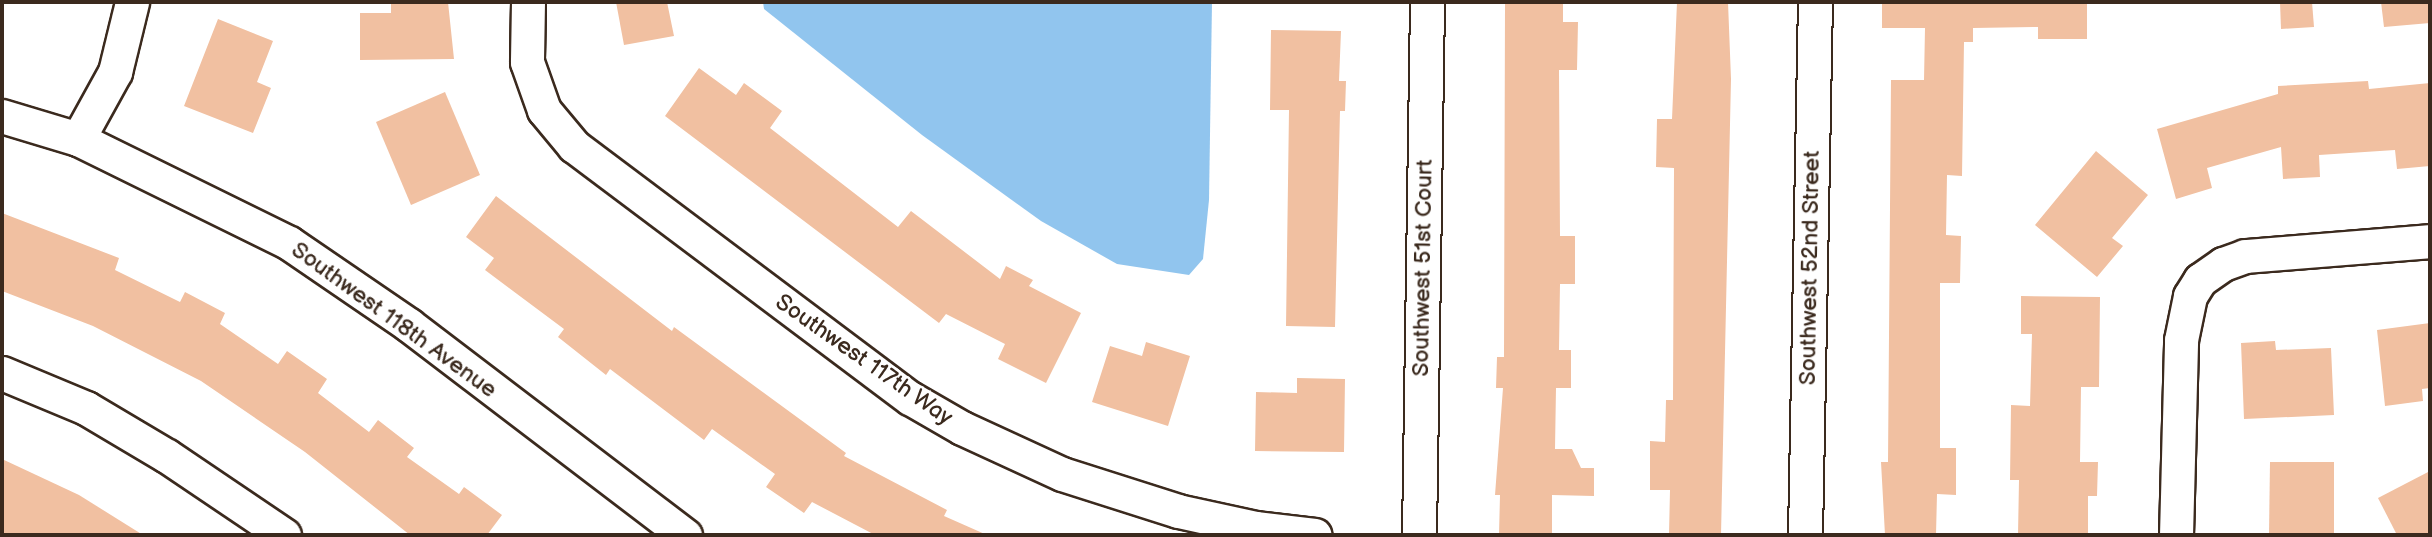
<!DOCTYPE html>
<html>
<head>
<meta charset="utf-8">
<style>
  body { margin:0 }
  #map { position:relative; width:2432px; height:537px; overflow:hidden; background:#fff; font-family:"Balsamiq Sans",sans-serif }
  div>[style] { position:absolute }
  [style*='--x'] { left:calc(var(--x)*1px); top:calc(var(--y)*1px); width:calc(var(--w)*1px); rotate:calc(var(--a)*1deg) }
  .water>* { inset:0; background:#91c5ee }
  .building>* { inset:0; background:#f1c0a1 }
  .roads { filter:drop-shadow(2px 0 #3b2a1e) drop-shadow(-2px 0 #3b2a1e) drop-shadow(0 2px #3b2a1e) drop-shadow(0 -2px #3b2a1e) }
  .minor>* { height:33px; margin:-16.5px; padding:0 16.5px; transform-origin:16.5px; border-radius:16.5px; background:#fff }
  span { translate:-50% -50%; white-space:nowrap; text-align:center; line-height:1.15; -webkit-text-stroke:5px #fff; paint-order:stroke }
  .street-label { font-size:23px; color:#3b2a1e }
  .frame { position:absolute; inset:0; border:4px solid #3b2a1e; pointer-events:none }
</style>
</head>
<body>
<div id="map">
  <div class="water">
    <div style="clip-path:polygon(763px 2px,1212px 2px,1209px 200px,1203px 259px,1189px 275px,1117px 264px,1041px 221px,922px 135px,764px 9px)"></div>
  </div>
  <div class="building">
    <div style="clip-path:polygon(391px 2px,448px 2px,454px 59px,360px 60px,360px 13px,391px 13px)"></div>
    <div style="clip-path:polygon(616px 2px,667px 2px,674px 36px,624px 45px)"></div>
    <div style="clip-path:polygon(1505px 2px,1563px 2px,1563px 22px,1578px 22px,1577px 70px,1559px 70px,1560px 236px,1575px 236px,1575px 284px,1560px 284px,1559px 350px,1571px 350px,1571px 388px,1556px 388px,1555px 449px,1572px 449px,1581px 468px,1594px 468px,1594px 496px,1552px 495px,1552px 535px,1499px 535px,1500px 495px,1495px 495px,1503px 388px,1496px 388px,1497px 357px,1504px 357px)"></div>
    <div style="clip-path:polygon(1677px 2px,1728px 2px,1731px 79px,1721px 535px,1669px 535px,1670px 490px,1650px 490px,1650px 441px,1665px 442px,1666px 400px,1673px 400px,1674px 168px,1656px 167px,1657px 119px,1672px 119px)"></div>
    <div style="clip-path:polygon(1882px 2px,2087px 2px,2087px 39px,2038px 39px,2038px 27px,1973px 28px,1973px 42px,1964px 42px,1962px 176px,1947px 175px,1946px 235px,1961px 236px,1960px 283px,1940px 283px,1940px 448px,1956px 448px,1956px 495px,1937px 494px,1936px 535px,1885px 535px,1881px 462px,1888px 462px,1891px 80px,1924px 80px,1925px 28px,1882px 28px)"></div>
    <div style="clip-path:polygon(2280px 2px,2312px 2px,2314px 27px,2281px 29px)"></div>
    <div style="clip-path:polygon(2381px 2px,2430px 2px,2430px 23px,2384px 27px)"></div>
    <div style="clip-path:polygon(218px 19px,273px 41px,257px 82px,271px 88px,253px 133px,184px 106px)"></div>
    <div style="clip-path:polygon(1271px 30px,1341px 31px,1339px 81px,1346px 81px,1345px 111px,1340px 111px,1335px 327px,1286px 326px,1289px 110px,1270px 110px)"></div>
    <div style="clip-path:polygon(699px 68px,736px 95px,744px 83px,782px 111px,770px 128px,898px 227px,911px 211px,1000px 279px,1006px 266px,1033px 280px,1029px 286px,1081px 313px,1046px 383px,998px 359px,1005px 344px,946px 314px,939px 323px,665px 116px)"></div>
    <div style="clip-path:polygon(2368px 81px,2369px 89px,2430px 83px,2430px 166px,2397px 169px,2395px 150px,2319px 155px,2320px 177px,2283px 179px,2281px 147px,2207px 168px,2212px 188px,2176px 199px,2157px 129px,2278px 94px,2278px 86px)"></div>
    <div style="clip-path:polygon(445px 92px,480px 175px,411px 205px,376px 122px)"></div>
    <div style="clip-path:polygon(2096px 151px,2148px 195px,2112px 238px,2123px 246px,2097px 277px,2035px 225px)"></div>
    <div style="clip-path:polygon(496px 196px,672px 331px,674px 327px,846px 453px,844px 456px,947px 510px,944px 516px,987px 535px,875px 535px,812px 502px,804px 513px,766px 487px,775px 474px,712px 429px,704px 440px,610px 369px,606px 375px,558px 337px,564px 329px,485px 270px,494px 258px,466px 237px)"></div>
    <div style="clip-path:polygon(2px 213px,119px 258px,115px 270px,180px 302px,185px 292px,225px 313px,220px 324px,278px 364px,287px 351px,327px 379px,318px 393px,369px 432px,378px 420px,414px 448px,407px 457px,459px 494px,464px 487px,502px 515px,487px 535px,410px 535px,305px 452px,201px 381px,93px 326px,2px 291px)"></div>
    <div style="clip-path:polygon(2021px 296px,2100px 297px,2099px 387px,2081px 387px,2080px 462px,2098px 462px,2097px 496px,2088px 496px,2088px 535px,2018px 535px,2019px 480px,2010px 480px,2011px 405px,2030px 406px,2032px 334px,2021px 334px)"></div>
    <div style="clip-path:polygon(2430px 323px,2430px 388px,2422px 389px,2423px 401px,2385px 406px,2377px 330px)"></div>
    <div style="clip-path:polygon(2275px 341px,2276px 350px,2331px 348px,2334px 415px,2244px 419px,2241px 343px)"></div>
    <div style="clip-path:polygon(1146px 342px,1190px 356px,1168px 426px,1092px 402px,1110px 346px,1142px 356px)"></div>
    <div style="clip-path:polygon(1297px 378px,1345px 379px,1344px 452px,1255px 451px,1256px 392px,1297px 393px)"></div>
    <div style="clip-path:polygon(2px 459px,79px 495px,143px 535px,2px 535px)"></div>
    <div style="clip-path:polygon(2270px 462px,2334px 462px,2334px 535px,2269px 535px)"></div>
    <div style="clip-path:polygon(2430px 471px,2430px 535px,2397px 535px,2378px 498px)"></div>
  </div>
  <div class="roads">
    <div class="minor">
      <div style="--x:528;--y:2;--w:60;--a:91"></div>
      <div style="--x:527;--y:62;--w:51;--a:70.5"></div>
      <div style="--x:544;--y:110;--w:47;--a:50.2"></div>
      <div style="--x:574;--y:146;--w:420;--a:36.9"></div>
      <div style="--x:910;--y:398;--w:60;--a:30"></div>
      <div style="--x:962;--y:428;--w:110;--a:24.7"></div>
      <div style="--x:1062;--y:474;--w:122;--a:17.7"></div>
      <div style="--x:1178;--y:511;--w:79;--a:12.4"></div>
      <div style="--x:1255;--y:528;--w:60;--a:6.7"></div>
      <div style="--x:2;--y:116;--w:79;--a:16.8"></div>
      <div style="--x:78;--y:139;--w:235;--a:26.2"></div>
      <div style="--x:289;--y:243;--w:145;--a:34.3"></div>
      <div style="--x:409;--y:325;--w:347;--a:37.3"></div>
      <div style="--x:78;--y:139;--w:77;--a:-61.1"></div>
      <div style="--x:115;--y:72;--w:72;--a:-76.3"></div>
      <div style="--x:2;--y:373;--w:91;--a:22.6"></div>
      <div style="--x:86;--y:408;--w:94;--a:30.7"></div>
      <div style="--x:167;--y:456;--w:141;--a:34"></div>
      <div style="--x:1419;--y:535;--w:533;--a:-89.14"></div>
      <div style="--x:1805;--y:535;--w:533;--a:-88.93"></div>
      <div style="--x:2176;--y:535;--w:195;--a:-88.5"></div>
      <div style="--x:2181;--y:340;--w:45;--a:-78.4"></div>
      <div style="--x:2190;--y:296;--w:19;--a:-58"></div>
      <div style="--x:2200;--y:280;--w:28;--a:-35"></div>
      <div style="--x:2223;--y:264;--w:23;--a:-20"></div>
      <div style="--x:2245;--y:256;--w:186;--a:-4.6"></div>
    </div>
  </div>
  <div class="street-label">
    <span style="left:1423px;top:268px;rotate:-89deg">Southwest 51st Court</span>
    <span style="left:1810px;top:268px;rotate:-89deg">Southwest 52nd Street</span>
    <span style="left:394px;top:320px;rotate:36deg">Southwest 118th Avenue</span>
    <span style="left:864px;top:360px;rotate:35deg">Southwest 117th Way</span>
  </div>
  <div class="frame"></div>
</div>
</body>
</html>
